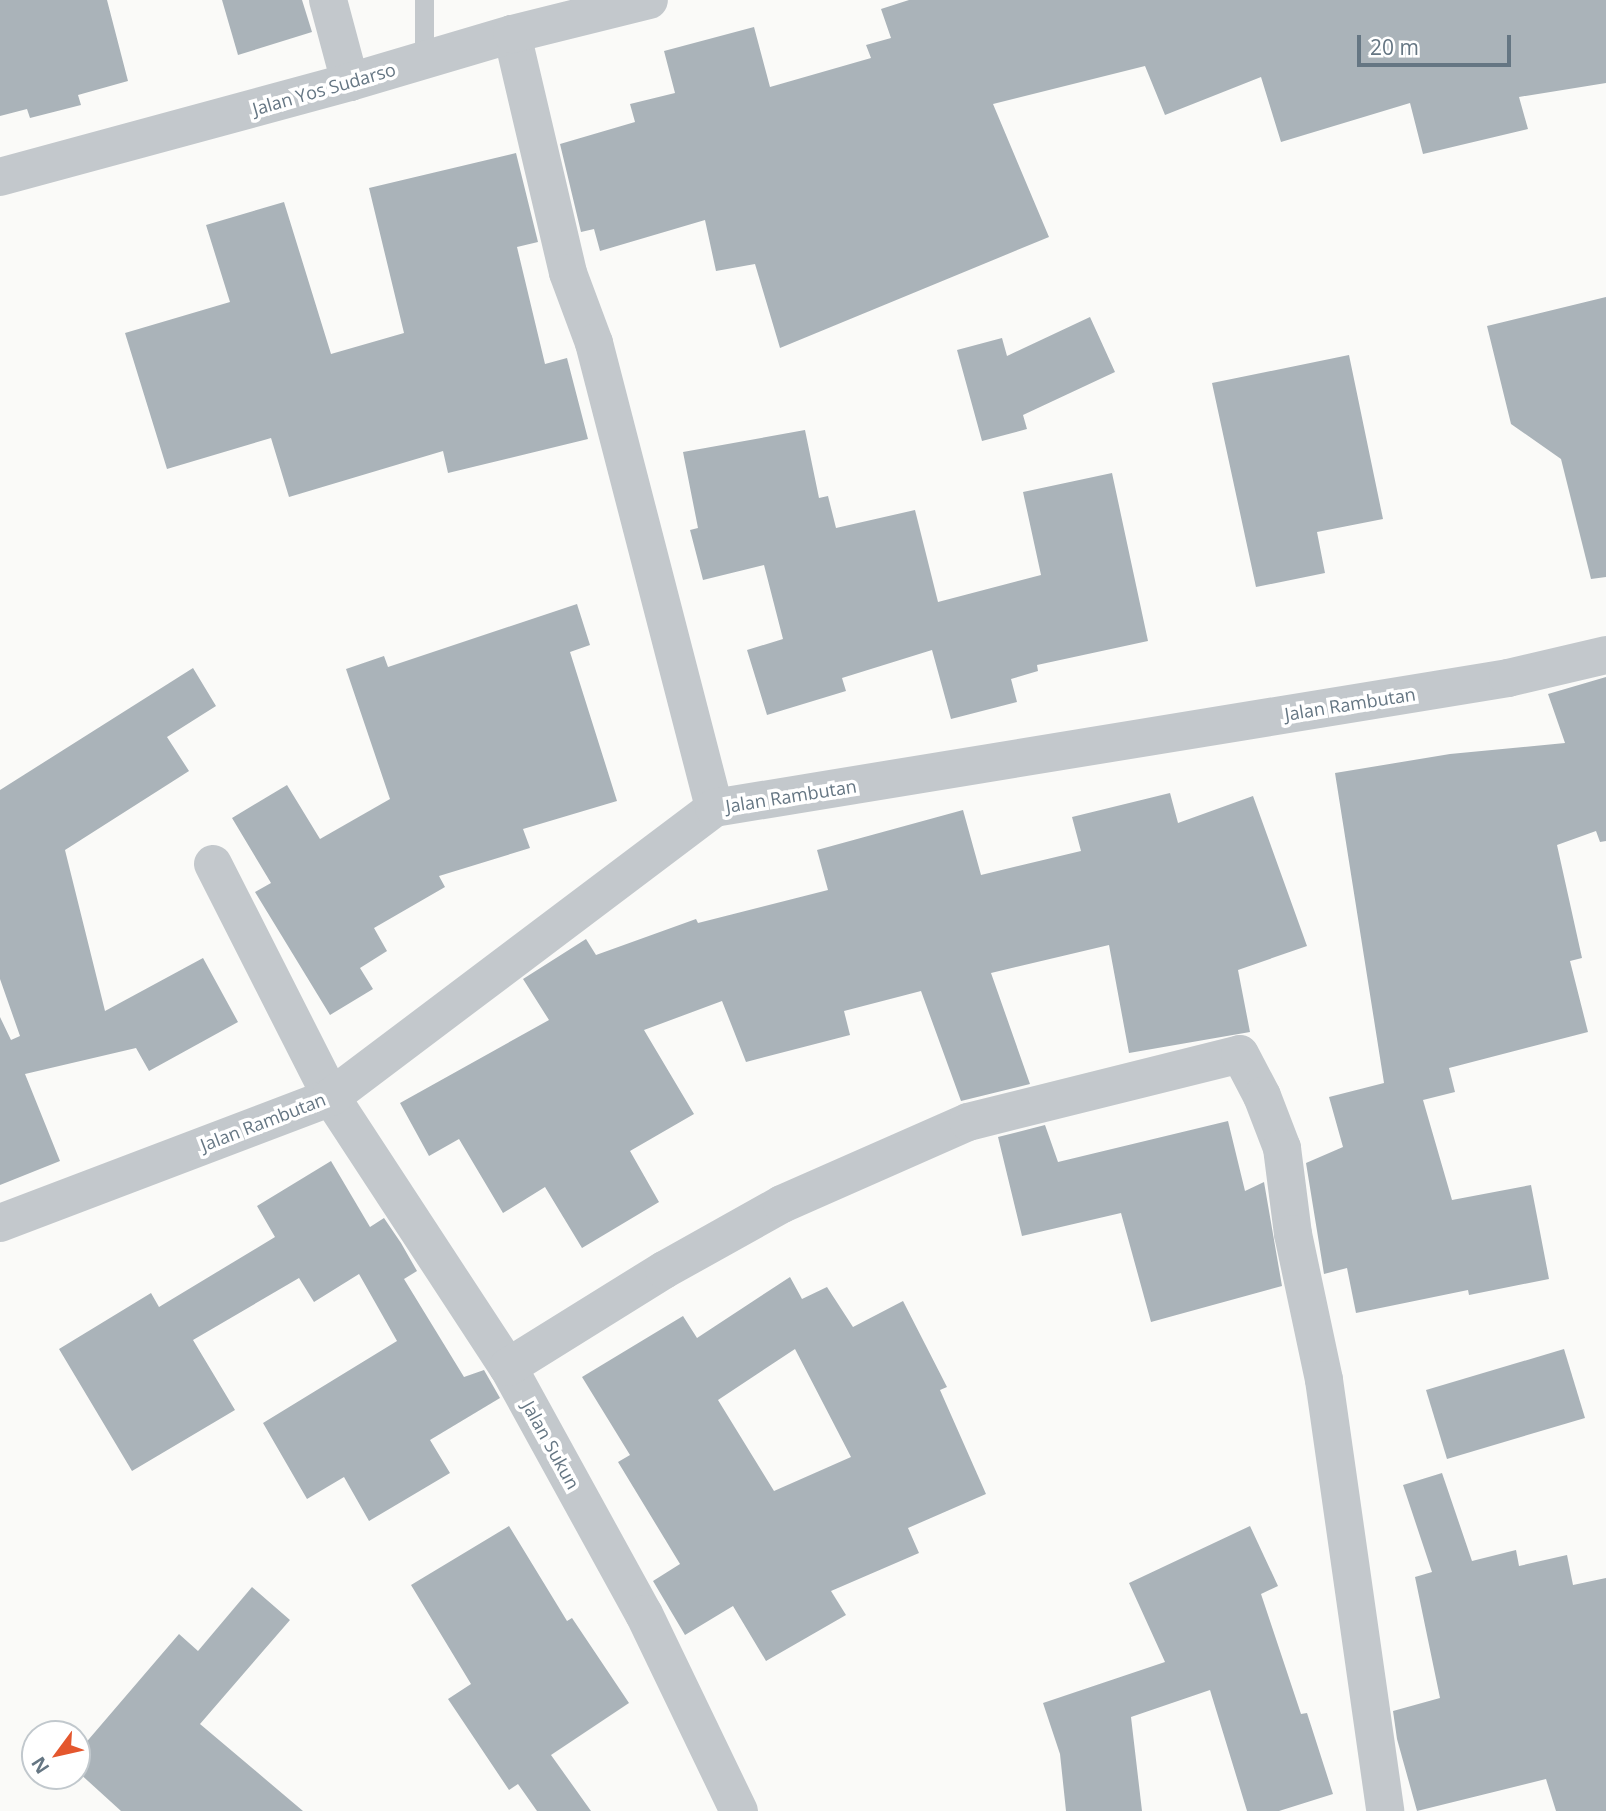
<!DOCTYPE html>
<html>
<head>
<meta charset="utf-8">
<style>
  body { margin:0 }
  #map { position:relative; width:1606px; height:1811px; overflow:hidden; background:#fafaf8; font-family:"Open Sans",sans-serif }
  div>[style] { position:absolute }
  [style*='--x'] { left:calc(var(--x)*1px); top:calc(var(--y)*1px); width:calc(var(--w)*1px); rotate:calc(var(--a)*1deg) }
  .building>* { inset:0; background:#aab3b9 }
  .service>* { height:19px; margin:-9.5px; padding:0 9.5px; transform-origin:9.5px; border-radius:9.5px; background:#c3c8cc }
  .minor>* { height:38px; margin:-19px; padding:0 19px; transform-origin:19px; border-radius:19px; background:#c3c8cc }
  .tertiary>* { height:38px; margin:-19px; padding:0 19px; transform-origin:19px; border-radius:19px; background:#c3c8cc }
  span { translate:-50% -50%; white-space:nowrap; text-align:center; line-height:1.15; -webkit-text-stroke:7px #fff; paint-order:stroke }
  .street-label { font-size:18px; color:#657683 }
  .north { position:absolute; left:21px; top:1720px; width:70px; height:70px; box-sizing:border-box; background:#fff; border:2px solid #c1c8cd; border-radius:50%; rotate:237deg; font-size:19px; font-weight:700; line-height:28px; text-align:center; color:#657683 }
  .north::after { content:''; display:block; margin:auto; width:24px; height:32px; background:#e4572e; clip-path:polygon(50% 0,100% 100%,50% 72%,0 100%) }
  .scale { position:absolute; left:1357px; top:35px; width:154px; height:32px; box-sizing:border-box; border:4px solid #657683; border-top:0; padding-left:9px; font-size:21px; line-height:24px; white-space:nowrap; color:#657683; -webkit-text-stroke:5px #fff; paint-order:stroke }
</style>
</head>
<body>
<div id="map">
  <div class="building">
    <div style="clip-path:polygon(0 0,107px 0,128px 81px,78px 95px,81px 105px,30px 118px,27px 109px,0 116px)"></div>
    <div style="clip-path:polygon(222px 0,302px 0,312px 32px,238px 55px)"></div>
    <div style="clip-path:polygon(909px 0,1606px 0,1606px 83px,1519px 97px,1528px 129px,1423px 154px,1410px 103px,1281px 142px,1261px 77px,1165px 115px,1145px 66px,993px 104px,1049px 237px,780px 348px,755px 264px,716px 271px,705px 220px,600px 251px,594px 229px,581px 232px,560px 144px,635px 122px,630px 104px,675px 93px,664px 51px,754px 27px,770px 87px,871px 58px,866px 45px,891px 38px,881px 9px)"></div>
    <div style="clip-path:polygon(516px 153px,538px 242px,517px 247px,545px 364px,567px 358px,588px 439px,448px 473px,443px 451px,289px 497px,271px 438px,167px 469px,125px 333px,230px 302px,206px 225px,284px 202px,331px 354px,404px 333px,369px 188px)"></div>
    <div style="clip-path:polygon(1606px 297px,1606px 577px,1591px 579px,1561px 459px,1511px 424px,1487px 326px)"></div>
    <div style="clip-path:polygon(1090px 317px,1115px 372px,1023px 415px,1027px 429px,982px 441px,957px 350px,1002px 338px,1007px 356px)"></div>
    <div style="clip-path:polygon(1349px 355px,1383px 519px,1317px 532px,1325px 573px,1256px 587px,1212px 383px)"></div>
    <div style="clip-path:polygon(805px 430px,819px 498px,828px 496px,836px 528px,915px 510px,938px 602px,1041px 575px,1023px 492px,1112px 473px,1148px 641px,1037px 665px,1038px 671px,1011px 679px,1017px 702px,951px 719px,932px 650px,842px 678px,846px 691px,767px 715px,747px 650px,783px 639px,764px 565px,703px 580px,690px 530px,698px 528px,683px 452px)"></div>
    <div style="clip-path:polygon(577px 604px,590px 645px,570px 652px,617px 801px,523px 829px,530px 848px,439px 876px,445px 887px,374px 928px,387px 951px,360px 968px,373px 989px,330px 1015px,255px 892px,271px 883px,232px 818px,287px 785px,320px 839px,390px 799px,346px 669px,384px 656px,388px 667px)"></div>
    <div style="clip-path:polygon(193px 668px,216px 706px,167px 737px,189px 771px,65px 850px,105px 1011px,203px 958px,238px 1022px,149px 1071px,136px 1048px,25px 1074px,60px 1161px,0 1185px,0 1017px,11px 1040px,20px 1036px,0 979px,0 790px)"></div>
    <div style="clip-path:polygon(1606px 677px,1606px 841px,1600px 842px,1596px 831px,1557px 845px,1582px 958px,1570px 961px,1588px 1032px,1449px 1068px,1455px 1092px,1423px 1100px,1452px 1200px,1531px 1185px,1549px 1279px,1469px 1295px,1468px 1290px,1356px 1313px,1347px 1268px,1324px 1274px,1306px 1163px,1343px 1147px,1329px 1097px,1384px 1083px,1335px 773px,1450px 754px,1565px 743px,1548px 694px)"></div>
    <div style="clip-path:polygon(1170px 793px,1178px 823px,1253px 796px,1307px 946px,1238px 970px,1250px 1032px,1129px 1053px,1109px 945px,991px 973px,1030px 1084px,961px 1101px,921px 991px,844px 1011px,850px 1035px,746px 1062px,722px 1001px,644px 1030px,694px 1114px,630px 1151px,659px 1202px,582px 1248px,545px 1187px,503px 1213px,459px 1139px,429px 1156px,400px 1103px,549px 1020px,523px 979px,586px 939px,596px 955px,696px 919px,698px 923px,828px 890px,817px 850px,963px 810px,981px 875px,1081px 851px,1072px 817px)"></div>
    <div style="clip-path:polygon(1228px 1121px,1245px 1191px,1264px 1182px,1282px 1286px,1151px 1322px,1121px 1213px,1022px 1236px,998px 1137px,1045px 1125px,1058px 1162px)"></div>
    <div style="clip-path:polygon(331px 1161px,370px 1227px,384px 1218px,401px 1243px,417px 1271px,404px 1279px,464px 1377px,484px 1370px,500px 1398px,430px 1440px,450px 1473px,369px 1521px,344px 1477px,307px 1499px,263px 1423px,397px 1341px,359px 1274px,314px 1302px,299px 1278px,193px 1340px,235px 1410px,132px 1471px,59px 1349px,151px 1293px,159px 1307px,275px 1237px,257px 1206px)"></div>
    <div style="clip-path:polygon(evenodd,790px 1277px,802px 1299px,827px 1287px,853px 1327px,903px 1301px,947px 1387px,940px 1390px,986px 1494px,908px 1528px,919px 1553px,831px 1591px,846px 1615px,766px 1661px,733px 1606px,685px 1635px,653px 1581px,680px 1564px,618px 1462px,630px 1455px,582px 1377px,683px 1316px,697px 1338px,790px 1277px,795px 1349px,851px 1457px,774px 1491px,718px 1400px,795px 1349px)"></div>
    <div style="clip-path:polygon(1564px 1349px,1585px 1418px,1447px 1459px,1426px 1390px)"></div>
    <div style="clip-path:polygon(1442px 1473px,1472px 1561px,1516px 1550px,1519px 1566px,1567px 1555px,1573px 1585px,1606px 1578px,1606px 1811px,1556px 1811px,1546px 1779px,1417px 1811px,1397px 1739px,1393px 1711px,1440px 1698px,1415px 1577px,1432px 1572px,1403px 1485px)"></div>
    <div style="clip-path:polygon(509px 1526px,567px 1621px,572px 1618px,629px 1703px,551px 1755px,591px 1811px,537px 1811px,518px 1784px,509px 1790px,448px 1699px,471px 1684px,411px 1585px)"></div>
    <div style="clip-path:polygon(1250px 1526px,1278px 1586px,1261px 1594px,1301px 1714px,1307px 1713px,1333px 1794px,1279px 1811px,1247px 1811px,1210px 1690px,1131px 1717px,1142px 1811px,1066px 1811px,1060px 1754px,1043px 1703px,1165px 1662px,1129px 1583px)"></div>
    <div style="clip-path:polygon(252px 1587px,290px 1620px,200px 1724px,303px 1811px,121px 1811px,77px 1771px,77px 1753px,179px 1634px,198px 1651px)"></div>
  </div>
  <div class="service">
    <div style="--x:424;--y:0;--w:61;--a:90"></div>
  </div>
  <div class="minor">
    <div style="--x:328;--y:0;--w:85;--a:75"></div>
    <div style="--x:512;--y:34;--w:245;--a:76.8"></div>
    <div style="--x:568;--y:273;--w:75;--a:69.6"></div>
    <div style="--x:594;--y:343;--w:480;--a:75.5"></div>
    <div style="--x:213;--y:864;--w:261;--a:63.1"></div>
    <div style="--x:331;--y:1097;--w:323;--a:56.8"></div>
    <div style="--x:508;--y:1367;--w:282;--a:61.2"></div>
    <div style="--x:644;--y:1614;--w:219;--a:64.3"></div>
    <div style="--x:0;--y:1223;--w:354;--a:-20.8"></div>
    <div style="--x:331;--y:1097;--w:480;--a:-37"></div>
    <div style="--x:714;--y:808;--w:805;--a:-9.3"></div>
    <div style="--x:1508;--y:678;--w:101;--a:-13.2"></div>
    <div style="--x:508;--y:1367;--w:184;--a:-31.9"></div>
    <div style="--x:664;--y:1270;--w:135;--a:-29.2"></div>
    <div style="--x:782;--y:1204;--w:203;--a:-23.8"></div>
    <div style="--x:968;--y:1122;--w:280;--a:-14"></div>
    <div style="--x:1240;--y:1054;--w:47;--a:62.4"></div>
    <div style="--x:1262;--y:1096;--w:56;--a:69"></div>
    <div style="--x:1282;--y:1148;--w:87;--a:82.7"></div>
    <div style="--x:1293;--y:1234;--w:149;--a:78"></div>
    <div style="--x:1324;--y:1380;--w:435;--a:81.9"></div>
  </div>
  <div class="tertiary">
    <div style="--x:0;--y:177;--w:363;--a:-15.2"></div>
    <div style="--x:350;--y:82;--w:169;--a:-16.5"></div>
    <div style="--x:512;--y:34;--w:141;--a:-13.9"></div>
  </div>
  <div class="street-label">
    <span style="left:324px;top:89px;rotate:-16deg">Jalan Yos Sudarso</span>
    <span style="left:1350px;top:704px;rotate:-9deg">Jalan Rambutan</span>
    <span style="left:791px;top:796px;rotate:-9deg">Jalan Rambutan</span>
    <span style="left:263px;top:1122px;rotate:-21deg">Jalan Rambutan</span>
    <span style="left:551px;top:1445px;rotate:61deg">Jalan Sukun</span>
  </div>
  <div class="north">N</div>
  <div class="scale">20 m</div>
</div>
</body>
</html>
